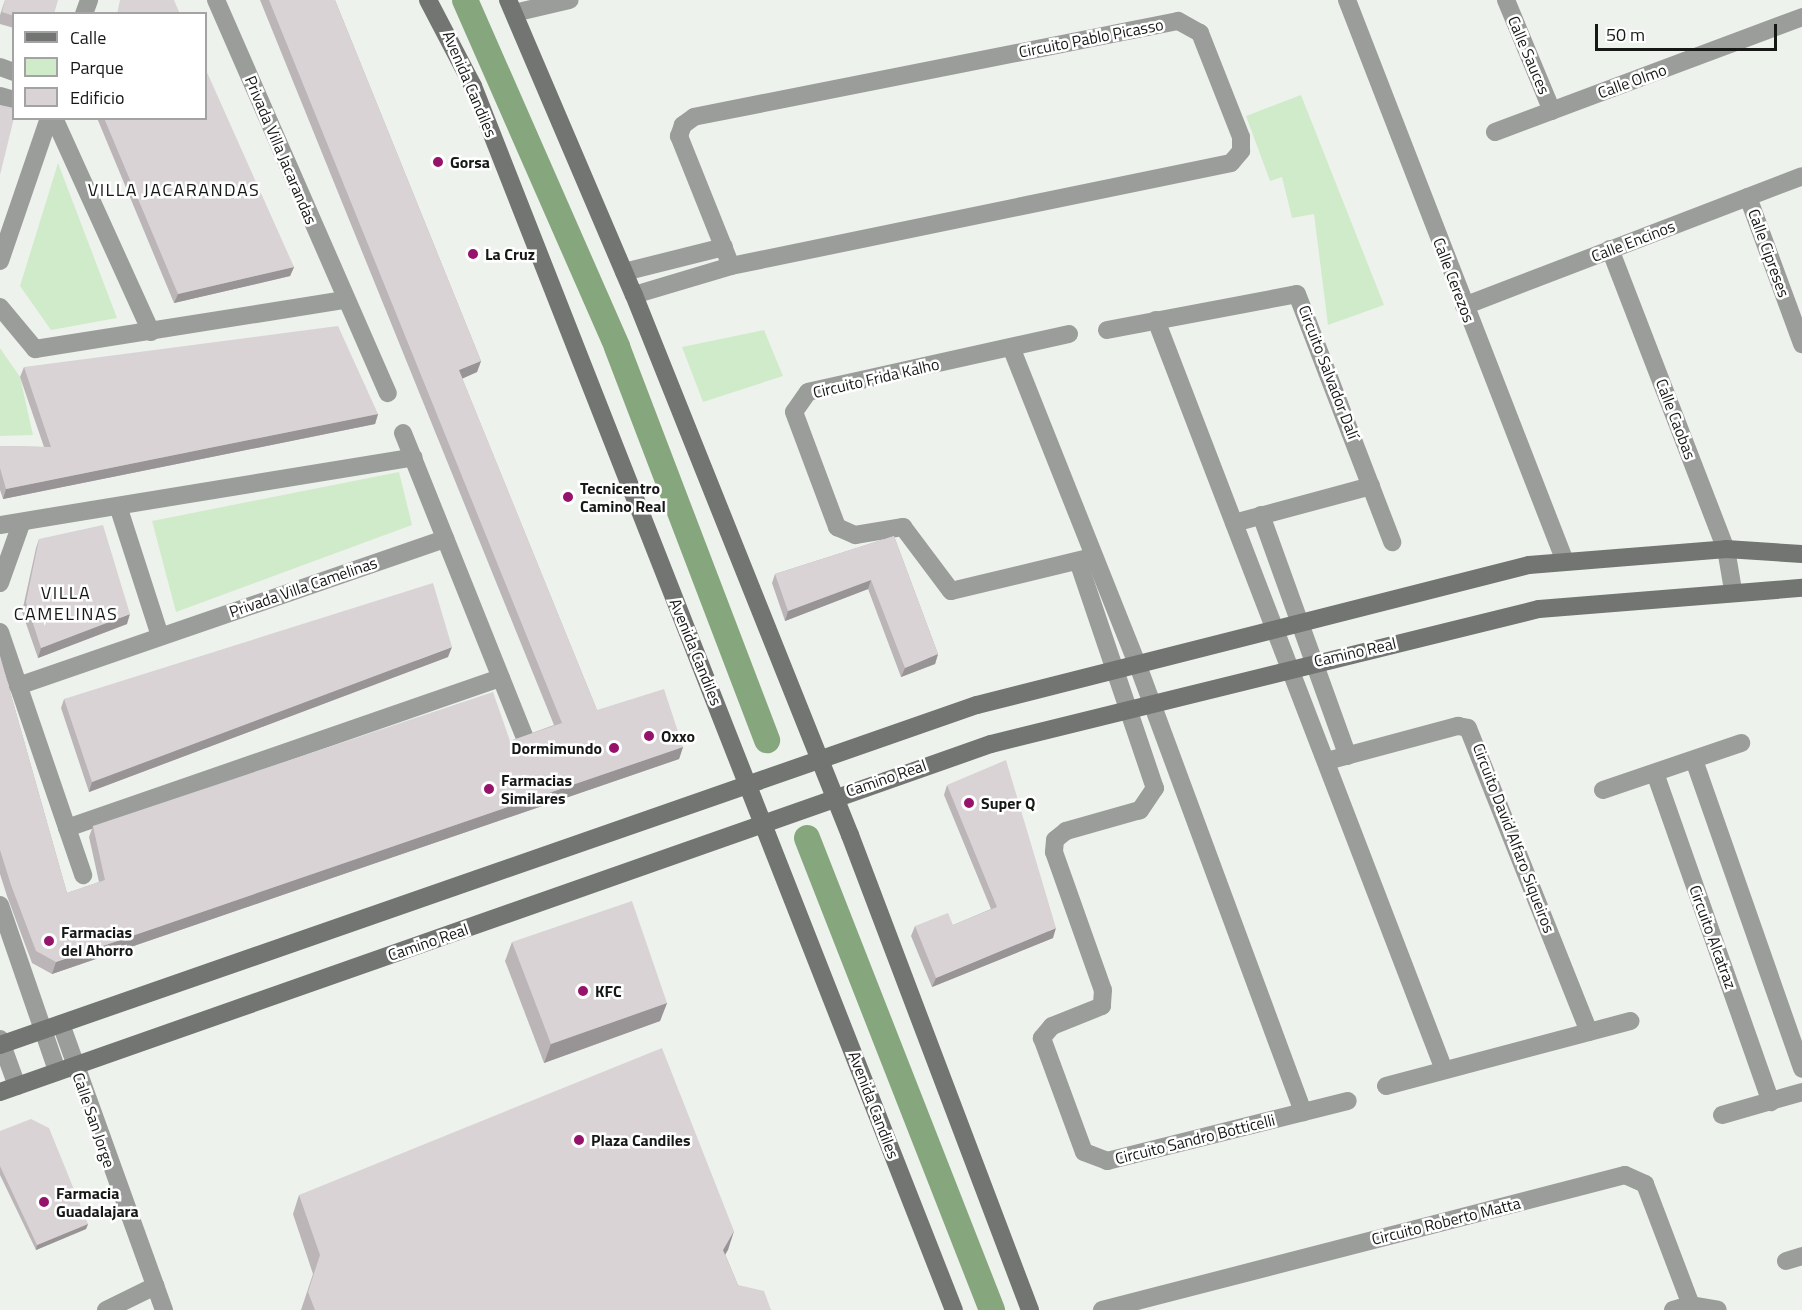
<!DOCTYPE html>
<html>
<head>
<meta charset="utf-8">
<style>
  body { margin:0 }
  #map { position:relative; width:1802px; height:1310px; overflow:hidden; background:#eef2ed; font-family:"Titillium Web",sans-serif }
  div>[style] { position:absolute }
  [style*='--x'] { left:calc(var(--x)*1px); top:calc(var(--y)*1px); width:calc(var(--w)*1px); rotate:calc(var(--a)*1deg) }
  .green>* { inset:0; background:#d0ebc9 }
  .canal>* { height:26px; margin:-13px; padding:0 13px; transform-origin:13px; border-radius:13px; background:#86a77d }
  .street>* { height:18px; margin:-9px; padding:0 9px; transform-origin:9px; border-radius:9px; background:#9b9d9b }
  .secondary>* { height:18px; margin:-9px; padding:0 9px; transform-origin:9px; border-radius:9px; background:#727572 }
  .wall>* { inset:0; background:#bbb5b8 }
  .shaded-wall>* { inset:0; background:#989496 }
  .building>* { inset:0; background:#d9d3d6 }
  .dots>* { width:16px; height:16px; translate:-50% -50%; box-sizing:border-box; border:3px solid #fff; border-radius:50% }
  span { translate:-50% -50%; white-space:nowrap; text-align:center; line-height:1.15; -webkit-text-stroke:5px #fff; paint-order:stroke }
  .street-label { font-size:16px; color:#161816 }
  .poi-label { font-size:16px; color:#161816; font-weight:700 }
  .left { translate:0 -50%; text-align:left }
  .right { translate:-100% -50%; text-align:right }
  .neighbourhood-label { font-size:18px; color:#161816; letter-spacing:1.5px }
  .legend { position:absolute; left:12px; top:12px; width:195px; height:108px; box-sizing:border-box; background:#fff; border:2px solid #a2a3a2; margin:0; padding:8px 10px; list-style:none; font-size:18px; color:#161816 }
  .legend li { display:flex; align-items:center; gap:12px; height:30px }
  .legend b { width:30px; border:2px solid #a2a3a2 }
  .scale { position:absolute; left:1595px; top:24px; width:182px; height:27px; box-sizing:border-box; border:3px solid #161816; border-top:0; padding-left:8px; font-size:18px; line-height:21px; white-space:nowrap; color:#161816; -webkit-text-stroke:4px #fff; paint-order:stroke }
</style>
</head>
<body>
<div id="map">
  <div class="green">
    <div style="clip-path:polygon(1301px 95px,1384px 305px,1328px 325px,1314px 214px,1292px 218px,1282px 177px,1270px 181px,1246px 116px)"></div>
    <div style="clip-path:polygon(58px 163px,117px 318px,51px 330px,20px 286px)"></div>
    <div style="clip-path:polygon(764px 330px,783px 376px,703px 402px,682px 347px)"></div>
    <div style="clip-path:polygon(0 348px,20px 377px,33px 435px,0 436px)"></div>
    <div style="clip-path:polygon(399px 472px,412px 525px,176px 612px,152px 521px)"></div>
  </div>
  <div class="canal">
    <div style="--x:465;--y:0;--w:379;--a:66.3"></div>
    <div style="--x:617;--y:347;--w:421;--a:69.1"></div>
    <div style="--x:807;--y:838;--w:507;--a:68.6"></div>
  </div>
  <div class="street">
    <div style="--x:216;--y:0;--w:429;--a:66.4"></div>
    <div style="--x:1347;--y:0;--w:600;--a:68.78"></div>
    <div style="--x:1506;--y:0;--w:120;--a:67.5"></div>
    <div style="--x:514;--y:13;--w:57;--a:-13.1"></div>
    <div style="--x:84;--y:14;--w:15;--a:-70"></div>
    <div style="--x:0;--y:67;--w:15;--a:20"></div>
    <div style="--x:0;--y:96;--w:15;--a:16"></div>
    <div style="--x:54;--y:118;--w:235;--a:65.6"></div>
    <div style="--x:1495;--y:132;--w:328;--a:-20.5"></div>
    <div style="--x:1748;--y:197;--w:157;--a:69.8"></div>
    <div style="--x:1610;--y:249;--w:322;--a:68.9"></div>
    <div style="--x:1726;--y:549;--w:42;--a:80.3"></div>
    <div style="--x:0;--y:261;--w:151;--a:-71.1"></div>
    <div style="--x:624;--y:272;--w:103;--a:-14"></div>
    <div style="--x:634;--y:295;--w:101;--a:-16.6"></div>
    <div style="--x:731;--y:266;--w:510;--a:-11.64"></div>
    <div style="--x:1231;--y:163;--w:16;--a:-50"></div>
    <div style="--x:1241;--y:151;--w:14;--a:-90"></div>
    <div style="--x:1241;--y:137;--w:112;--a:-111.5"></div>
    <div style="--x:1200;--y:33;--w:25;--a:-151"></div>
    <div style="--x:1178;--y:21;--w:493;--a:168.8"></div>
    <div style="--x:694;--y:117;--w:14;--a:144"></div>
    <div style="--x:683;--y:125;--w:12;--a:110"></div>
    <div style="--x:679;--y:136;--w:140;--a:68.2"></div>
    <div style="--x:1464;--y:306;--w:362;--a:-21"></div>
    <div style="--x:0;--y:307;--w:55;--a:50.2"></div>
    <div style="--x:35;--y:349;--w:315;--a:-9"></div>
    <div style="--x:1156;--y:320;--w:803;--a:68.99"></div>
    <div style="--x:1107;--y:330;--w:193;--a:-10.7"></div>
    <div style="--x:1297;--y:294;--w:266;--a:69"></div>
    <div style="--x:1069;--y:334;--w:267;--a:167.5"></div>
    <div style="--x:808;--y:392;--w:24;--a:125"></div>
    <div style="--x:794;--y:412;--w:123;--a:69.5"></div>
    <div style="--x:837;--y:527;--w:20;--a:24"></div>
    <div style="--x:855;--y:535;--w:49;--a:-9.5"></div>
    <div style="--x:903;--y:527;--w:80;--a:53.1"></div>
    <div style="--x:951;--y:591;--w:141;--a:-13.5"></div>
    <div style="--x:1011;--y:347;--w:340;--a:68.3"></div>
    <div style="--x:1137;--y:663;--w:479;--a:69.7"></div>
    <div style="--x:403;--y:433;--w:325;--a:68.2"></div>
    <div style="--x:119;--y:509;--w:133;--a:72.1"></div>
    <div style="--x:1261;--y:515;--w:256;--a:70.2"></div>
    <div style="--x:1234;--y:523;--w:142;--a:-15.1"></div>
    <div style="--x:0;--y:525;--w:419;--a:-9.3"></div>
    <div style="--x:1078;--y:561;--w:240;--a:71.3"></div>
    <div style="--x:1155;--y:788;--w:27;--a:124"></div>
    <div style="--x:1140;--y:810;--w:77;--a:164.2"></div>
    <div style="--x:1066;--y:831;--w:14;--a:141"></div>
    <div style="--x:1055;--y:840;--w:12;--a:95"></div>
    <div style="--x:1054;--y:852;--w:146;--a:70.5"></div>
    <div style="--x:1103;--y:990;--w:16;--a:94"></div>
    <div style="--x:1102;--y:1006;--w:54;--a:158.2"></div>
    <div style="--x:1052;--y:1026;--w:16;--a:130"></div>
    <div style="--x:1042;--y:1038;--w:121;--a:69.8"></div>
    <div style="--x:1084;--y:1152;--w:25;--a:21"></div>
    <div style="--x:1107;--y:1161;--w:248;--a:-14"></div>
    <div style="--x:0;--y:583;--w:63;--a:-70.4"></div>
    <div style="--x:0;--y:632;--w:257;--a:71.1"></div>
    <div style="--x:18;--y:686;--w:452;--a:-19"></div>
    <div style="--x:1694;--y:760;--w:327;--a:70.7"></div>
    <div style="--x:1327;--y:761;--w:136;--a:-15"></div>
    <div style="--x:1458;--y:726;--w:10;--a:11"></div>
    <div style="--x:1468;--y:728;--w:327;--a:68.3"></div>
    <div style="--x:1655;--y:773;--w:349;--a:70.6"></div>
    <div style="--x:1603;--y:790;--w:146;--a:-18.8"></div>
    <div style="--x:67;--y:828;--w:459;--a:-19.1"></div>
    <div style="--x:0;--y:905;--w:176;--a:71"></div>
    <div style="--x:61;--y:1024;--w:304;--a:70.2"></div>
    <div style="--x:0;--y:1039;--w:50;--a:70.1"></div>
    <div style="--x:1386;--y:1086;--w:253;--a:-14.9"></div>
    <div style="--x:1722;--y:1115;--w:83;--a:-16"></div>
    <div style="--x:1786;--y:1261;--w:17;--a:-17"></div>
    <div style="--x:106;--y:1310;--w:55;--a:-26.1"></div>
    <div style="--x:1102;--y:1310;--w:540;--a:-14.47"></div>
    <div style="--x:1625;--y:1175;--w:22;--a:24"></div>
    <div style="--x:1645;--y:1184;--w:129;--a:69.2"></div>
    <div style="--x:1673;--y:1310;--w:19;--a:-16"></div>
    <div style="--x:1691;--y:1305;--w:27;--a:10"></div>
  </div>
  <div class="secondary">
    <div style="--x:428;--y:0;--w:97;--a:62.4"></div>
    <div style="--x:473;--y:86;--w:1315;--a:68.55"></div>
    <div style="--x:508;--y:0;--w:321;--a:66.9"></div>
    <div style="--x:634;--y:295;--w:582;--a:68.2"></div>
    <div style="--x:850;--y:835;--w:508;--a:69.25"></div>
    <div style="--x:0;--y:1045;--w:1034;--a:-19.19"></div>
    <div style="--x:977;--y:705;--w:569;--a:-14.23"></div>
    <div style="--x:1529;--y:565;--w:198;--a:-4.6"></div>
    <div style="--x:1726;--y:549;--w:76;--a:3.8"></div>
    <div style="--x:0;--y:1092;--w:1050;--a:-19.35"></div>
    <div style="--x:991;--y:744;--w:564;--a:-13.84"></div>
    <div style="--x:1539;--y:609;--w:264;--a:-4.6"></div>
  </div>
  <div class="wall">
    <div style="clip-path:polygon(5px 0,58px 0,14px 14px,14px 28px,0 24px,0 15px)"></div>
    <div style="clip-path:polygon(260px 0,335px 0,481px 361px,477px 372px,462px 378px,597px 710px,683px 747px,679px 759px,52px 974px,32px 963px,7px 896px,0 874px,0 656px,67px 893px,99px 882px,89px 837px,93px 826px,510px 741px,554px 725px)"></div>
    <div style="clip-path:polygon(97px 118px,206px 118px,294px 267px,290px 276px,174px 303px)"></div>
    <div style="clip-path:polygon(24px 367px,378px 414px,375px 424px,3px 499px,0 490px,0 446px,44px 447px,20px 377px)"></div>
    <div style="clip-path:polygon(894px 536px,938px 654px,935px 664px,901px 677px,868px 589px,785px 621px,772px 583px,775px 574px)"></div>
    <div style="clip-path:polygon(39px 539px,127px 624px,38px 658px,22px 612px,36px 548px)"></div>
    <div style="clip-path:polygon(448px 657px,89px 792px,61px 708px,64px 699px)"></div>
    <div style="clip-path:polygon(947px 785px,1053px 938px,932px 987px,911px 936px,915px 926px,953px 925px,991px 909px,944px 795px)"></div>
    <div style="clip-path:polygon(512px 942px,667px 1003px,660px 1021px,544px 1063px,505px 961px)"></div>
    <div style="clip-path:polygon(0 1131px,88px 1224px,86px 1229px,36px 1250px,0 1175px)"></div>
    <div style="clip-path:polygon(299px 1195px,734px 1231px,725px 1254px,738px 1285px,771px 1310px,301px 1310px,313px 1274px,293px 1214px)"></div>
  </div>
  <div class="shaded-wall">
    <div style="clip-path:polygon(294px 267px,290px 276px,174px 303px,178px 294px)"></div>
    <div style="clip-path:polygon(481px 361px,477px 372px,455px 382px,459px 370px)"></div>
    <div style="clip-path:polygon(378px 414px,375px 424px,3px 499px,6px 489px)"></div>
    <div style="clip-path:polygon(871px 580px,868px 589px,785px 621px,788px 611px)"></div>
    <div style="clip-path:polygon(130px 614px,127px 624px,38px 658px,41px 648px)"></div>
    <div style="clip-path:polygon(452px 647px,448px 657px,89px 792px,92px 782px)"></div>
    <div style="clip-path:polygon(938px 654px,935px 664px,901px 677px,905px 668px)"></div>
    <div style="clip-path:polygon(683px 747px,679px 759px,52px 974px,56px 962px)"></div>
    <div style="clip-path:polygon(1056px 928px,1053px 938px,932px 987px,936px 978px)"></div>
    <div style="clip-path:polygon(667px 1003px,660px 1021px,544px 1063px,551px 1044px)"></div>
    <div style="clip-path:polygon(88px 1224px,86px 1229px,36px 1250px,37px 1245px)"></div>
    <div style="clip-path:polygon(734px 1231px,728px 1250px,717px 1268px,723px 1250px)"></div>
  </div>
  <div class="building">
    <div style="clip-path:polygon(5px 0,58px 0,54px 14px,14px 14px,14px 16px,2px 12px)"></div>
    <div style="clip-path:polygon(120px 0,174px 0,180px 14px,117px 14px)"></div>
    <div style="clip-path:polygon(269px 0,335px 0,481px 361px,459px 370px,597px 710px,664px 689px,683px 747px,56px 962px,36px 951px,11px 885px,0 850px,0 656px,67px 893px,105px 880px,93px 826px,493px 692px,510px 741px,562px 723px)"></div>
    <div style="clip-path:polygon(206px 70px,294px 267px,178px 294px,104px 118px,206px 118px)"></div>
    <div style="clip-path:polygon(0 105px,14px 108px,14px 118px,0 175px)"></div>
    <div style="clip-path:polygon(338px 326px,378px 414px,6px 489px,0 468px,0 446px,51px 447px,24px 367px)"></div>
    <div style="clip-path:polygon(103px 525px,130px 614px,41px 648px,26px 602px,39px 539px)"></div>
    <div style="clip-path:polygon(894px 536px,938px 654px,905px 668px,871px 580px,788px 611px,775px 574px)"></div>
    <div style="clip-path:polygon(433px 583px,452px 647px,92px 782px,64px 699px)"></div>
    <div style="clip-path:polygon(1006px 760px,1056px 928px,936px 978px,915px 926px,948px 913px,953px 925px,997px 907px,947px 785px)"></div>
    <div style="clip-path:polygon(632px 901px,667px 1003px,551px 1044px,512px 942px)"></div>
    <div style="clip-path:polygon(662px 1048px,734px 1231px,723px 1250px,738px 1285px,764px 1291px,771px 1310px,315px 1310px,308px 1292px,320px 1255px,299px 1195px)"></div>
    <div style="clip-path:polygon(31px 1119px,49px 1128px,88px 1224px,37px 1245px,0 1166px,0 1131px)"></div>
  </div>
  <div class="dots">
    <div style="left:438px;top:162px;background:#96136b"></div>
    <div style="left:473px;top:254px;background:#96136b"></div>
    <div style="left:568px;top:497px;background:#96136b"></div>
    <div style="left:649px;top:736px;background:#96136b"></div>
    <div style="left:614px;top:748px;background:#96136b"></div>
    <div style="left:489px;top:789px;background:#96136b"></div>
    <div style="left:969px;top:803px;background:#96136b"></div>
    <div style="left:49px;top:941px;background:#96136b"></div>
    <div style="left:583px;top:991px;background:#96136b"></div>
    <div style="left:579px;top:1140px;background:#96136b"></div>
    <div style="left:44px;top:1202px;background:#96136b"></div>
  </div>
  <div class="street-label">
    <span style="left:1091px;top:38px;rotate:-11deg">Circuito Pablo Picasso</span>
    <span style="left:1529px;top:55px;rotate:67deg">Calle Sauces</span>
    <span style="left:1632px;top:81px;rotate:-20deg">Calle Olmo</span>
    <span style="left:470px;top:84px;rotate:67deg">Avenida Candiles</span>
    <span style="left:281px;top:150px;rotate:67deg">Privada Villa Jacarandas</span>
    <span style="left:1633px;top:241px;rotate:-21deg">Calle Encinos</span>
    <span style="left:1769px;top:253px;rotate:70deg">Calle Cipreses</span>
    <span style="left:1454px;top:280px;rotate:69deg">Calle Cerezos</span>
    <span style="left:1329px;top:372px;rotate:69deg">Circuito Salvador Dalí</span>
    <span style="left:876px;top:378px;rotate:-13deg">Circuito Frida Kalho</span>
    <span style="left:1676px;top:419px;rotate:69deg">Calle Caobas</span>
    <span style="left:303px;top:587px;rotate:-19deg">Privada Villa Camelinas</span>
    <span style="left:696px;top:652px;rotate:68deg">Avenida Candiles</span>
    <span style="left:1355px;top:652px;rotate:-13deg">Camino Real</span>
    <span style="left:886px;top:778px;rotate:-19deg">Camino Real</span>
    <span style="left:1514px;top:838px;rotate:69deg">Circuito David Alfaro Siqueiros</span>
    <span style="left:1713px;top:937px;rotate:70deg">Circuito Alcatraz</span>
    <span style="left:428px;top:942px;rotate:-19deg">Camino Real</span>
    <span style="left:874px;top:1105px;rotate:69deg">Avenida Candiles</span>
    <span style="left:94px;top:1120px;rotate:71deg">Calle San Jorge</span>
    <span style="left:1195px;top:1139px;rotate:-14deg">Circuito Sandro Botticelli</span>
    <span style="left:1446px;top:1221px;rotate:-14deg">Circuito Roberto Matta</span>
  </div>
  <div class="poi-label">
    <span class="left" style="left:450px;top:162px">Gorsa</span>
    <span class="left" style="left:485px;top:254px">La Cruz</span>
    <span class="left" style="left:580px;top:497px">Tecnicentro<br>Camino Real</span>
    <span class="left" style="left:661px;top:736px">Oxxo</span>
    <span class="right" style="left:602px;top:748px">Dormimundo</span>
    <span class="left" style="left:501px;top:789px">Farmacias<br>Similares</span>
    <span class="left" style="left:981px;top:803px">Super Q</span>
    <span class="left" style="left:61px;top:941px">Farmacias<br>del Ahorro</span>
    <span class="left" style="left:595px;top:991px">KFC</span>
    <span class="left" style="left:591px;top:1140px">Plaza Candiles</span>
    <span class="left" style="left:56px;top:1202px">Farmacia<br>Guadalajara</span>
  </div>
  <div class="neighbourhood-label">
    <span style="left:174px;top:190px">VILLA JACARANDAS</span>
    <span style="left:66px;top:604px">VILLA<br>CAMELINAS</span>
  </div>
  <ul class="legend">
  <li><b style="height:8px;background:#727572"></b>Calle</li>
  <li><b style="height:16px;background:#d0ebc9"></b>Parque</li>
  <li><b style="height:16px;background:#d9d3d6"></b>Edificio</li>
  </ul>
  <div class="scale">50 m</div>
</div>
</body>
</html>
